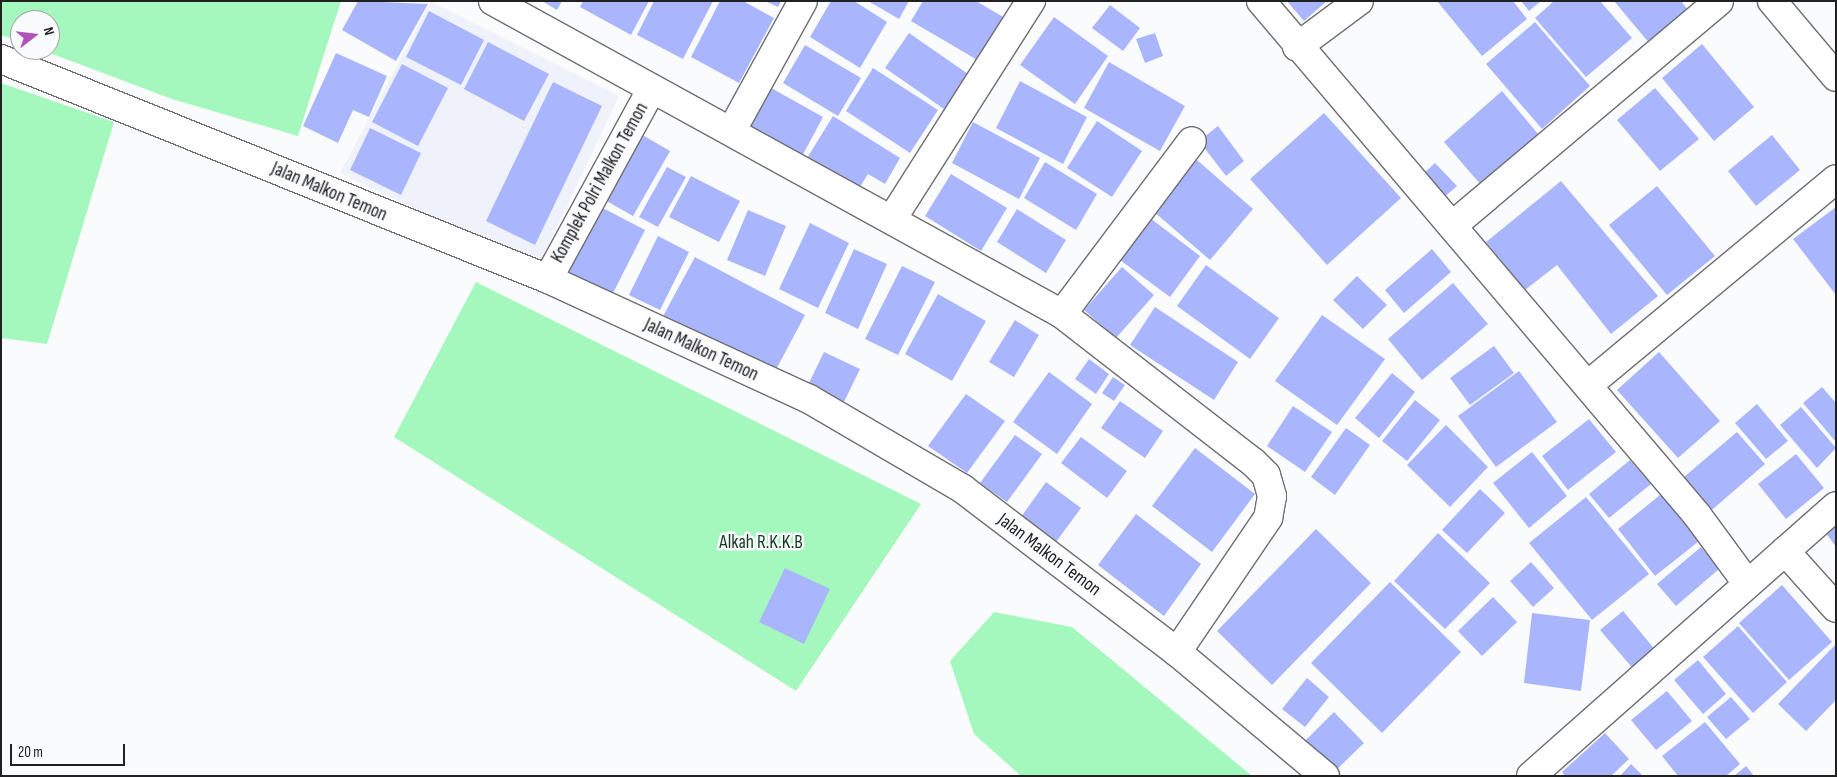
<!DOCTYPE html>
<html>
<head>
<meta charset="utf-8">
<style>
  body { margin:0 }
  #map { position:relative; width:1837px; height:777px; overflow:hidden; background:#fafbfd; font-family:"Sofia Sans Condensed",sans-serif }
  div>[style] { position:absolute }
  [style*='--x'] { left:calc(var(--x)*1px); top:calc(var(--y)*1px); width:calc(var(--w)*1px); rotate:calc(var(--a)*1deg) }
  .built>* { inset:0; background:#eff1fb }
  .green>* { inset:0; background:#a5f8bd }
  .building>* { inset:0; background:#a9b6fe }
  .roads { filter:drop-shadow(1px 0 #6f6f71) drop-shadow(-1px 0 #6f6f71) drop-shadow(0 1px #6f6f71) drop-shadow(0 -1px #6f6f71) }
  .minor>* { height:28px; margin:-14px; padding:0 14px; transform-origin:14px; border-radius:14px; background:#fff }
  .tertiary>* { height:28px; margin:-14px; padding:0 14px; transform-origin:14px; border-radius:14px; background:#fff }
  span { translate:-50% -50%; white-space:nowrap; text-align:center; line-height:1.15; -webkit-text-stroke:5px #fafbfd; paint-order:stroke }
  .street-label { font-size:19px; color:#212122 }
  .park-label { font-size:19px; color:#113920 }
  .frame { position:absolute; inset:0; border:2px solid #212122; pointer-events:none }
  .north { position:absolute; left:10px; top:10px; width:50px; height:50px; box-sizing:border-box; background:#fafbfd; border:1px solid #a3a4a5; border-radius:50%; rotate:74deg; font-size:14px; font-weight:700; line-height:20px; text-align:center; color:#212122 }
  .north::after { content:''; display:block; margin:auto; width:18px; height:22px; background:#b253bc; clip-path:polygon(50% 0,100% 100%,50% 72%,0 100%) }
  .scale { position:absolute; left:10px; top:744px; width:115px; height:22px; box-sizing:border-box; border:2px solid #212122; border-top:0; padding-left:6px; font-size:15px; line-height:18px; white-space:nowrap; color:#212122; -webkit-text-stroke:4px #fafbfd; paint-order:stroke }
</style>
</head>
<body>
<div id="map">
  <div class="built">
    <div style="clip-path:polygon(431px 2px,619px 96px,538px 267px,340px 173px)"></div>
  </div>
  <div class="green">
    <div style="clip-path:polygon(1px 1px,341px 1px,298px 136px,172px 99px,42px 50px,50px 50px,50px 20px,20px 20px,20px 42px,1px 35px)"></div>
    <div style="clip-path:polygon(1px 83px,114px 122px,47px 344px,1px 338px)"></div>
    <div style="clip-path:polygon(476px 282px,921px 504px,796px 691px,394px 437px)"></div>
    <div style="clip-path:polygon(994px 612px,1072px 627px,1252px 776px,1021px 776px,974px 734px,950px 661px)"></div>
  </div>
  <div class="building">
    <div style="clip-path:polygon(358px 1px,428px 4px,396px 61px,342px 30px)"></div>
    <div style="clip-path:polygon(542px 1px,562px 1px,557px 10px)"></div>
    <div style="clip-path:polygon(583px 1px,649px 1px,631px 35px,580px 7px)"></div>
    <div style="clip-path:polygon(654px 1px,713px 1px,683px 59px,637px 35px)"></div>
    <div style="clip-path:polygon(720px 1px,743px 1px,774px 18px,739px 83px,691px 57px)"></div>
    <div style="clip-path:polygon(765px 1px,781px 1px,778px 7px)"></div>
    <div style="clip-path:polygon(831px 1px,854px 1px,887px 22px,860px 68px,810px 37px)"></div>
    <div style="clip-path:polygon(868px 1px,909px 1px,899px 19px)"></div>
    <div style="clip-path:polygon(923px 1px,976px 1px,1005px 18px,979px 61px,911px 21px)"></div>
    <div style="clip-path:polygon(1287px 1px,1327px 1px,1304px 21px)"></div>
    <div style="clip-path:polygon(1437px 1px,1513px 1px,1527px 19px,1482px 56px)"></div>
    <div style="clip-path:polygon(1521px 1px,1541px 1px,1529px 11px)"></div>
    <div style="clip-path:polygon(1554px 1px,1600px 1px,1632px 38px,1586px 77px,1535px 18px)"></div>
    <div style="clip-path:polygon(1614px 1px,1681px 1px,1689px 11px,1650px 44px)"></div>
    <div style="clip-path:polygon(1110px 5px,1140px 28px,1123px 51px,1092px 28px)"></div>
    <div style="clip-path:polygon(429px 11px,484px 40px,461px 85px,406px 57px)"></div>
    <div style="clip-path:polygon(1054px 17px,1108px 56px,1075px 104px,1020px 65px)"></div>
    <div style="clip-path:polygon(1535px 22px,1590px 86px,1542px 129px,1486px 64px)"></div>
    <div style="clip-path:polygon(909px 33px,968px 74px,944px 109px,885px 68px)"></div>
    <div style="clip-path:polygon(1155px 33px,1163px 56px,1145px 63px,1136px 39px)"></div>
    <div style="clip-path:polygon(488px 42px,549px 74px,524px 121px,464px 89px)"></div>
    <div style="clip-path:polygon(1702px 44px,1754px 107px,1714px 141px,1662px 78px)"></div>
    <div style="clip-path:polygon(805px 45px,861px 78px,838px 116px,783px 83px)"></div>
    <div style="clip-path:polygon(336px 53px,387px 76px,369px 117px,353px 110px,338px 143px,303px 126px)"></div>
    <div style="clip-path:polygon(1109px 62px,1185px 106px,1160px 151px,1084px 108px)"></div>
    <div style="clip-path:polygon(402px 64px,448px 88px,418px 146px,372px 122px)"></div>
    <div style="clip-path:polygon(873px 68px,938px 110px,910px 153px,846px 111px)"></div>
    <div style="clip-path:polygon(1020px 81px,1087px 117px,1063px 164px,996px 128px)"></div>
    <div style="clip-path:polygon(553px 82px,602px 106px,535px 245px,486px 221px)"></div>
    <div style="clip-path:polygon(764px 84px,823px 117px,799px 162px,739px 129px)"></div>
    <div style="clip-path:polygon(1655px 88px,1699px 139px,1660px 171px,1617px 120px)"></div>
    <div style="clip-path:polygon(1502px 91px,1539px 135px,1481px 185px,1444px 142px)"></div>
    <div style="clip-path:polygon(1324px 113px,1401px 198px,1327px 265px,1250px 179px)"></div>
    <div style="clip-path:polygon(833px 116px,900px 158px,885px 184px,868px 174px,855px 195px,804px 163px)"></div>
    <div style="clip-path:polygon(1097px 121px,1142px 151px,1112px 197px,1067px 168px)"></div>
    <div style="clip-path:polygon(973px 122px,1040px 158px,1019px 199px,952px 163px)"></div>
    <div style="clip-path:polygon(1218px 126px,1244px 161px,1226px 176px,1199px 141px)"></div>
    <div style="clip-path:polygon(370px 128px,421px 153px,401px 195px,350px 170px)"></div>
    <div style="clip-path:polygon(639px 133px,670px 151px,633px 216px,603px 199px)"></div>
    <div style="clip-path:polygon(1772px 135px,1800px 170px,1756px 206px,1728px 171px)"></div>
    <div style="clip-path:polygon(1197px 160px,1253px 209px,1210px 260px,1153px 211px)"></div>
    <div style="clip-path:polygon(1045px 162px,1097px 194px,1076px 230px,1024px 198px)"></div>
    <div style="clip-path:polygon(1435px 163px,1457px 186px,1441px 200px,1420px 177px)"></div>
    <div style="clip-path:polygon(667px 167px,686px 177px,658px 227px,639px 217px)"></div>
    <div style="clip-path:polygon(951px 174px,1007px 208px,981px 251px,925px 216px)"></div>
    <div style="clip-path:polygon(691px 176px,740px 201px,719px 242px,669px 217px)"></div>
    <div style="clip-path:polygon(1561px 181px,1658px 296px,1611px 334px,1557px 265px,1525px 290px,1486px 242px)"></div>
    <div style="clip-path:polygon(1657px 186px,1715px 256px,1667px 295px,1609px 225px)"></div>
    <div style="clip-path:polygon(599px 206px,645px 230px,611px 297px,565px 272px)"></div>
    <div style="clip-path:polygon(1836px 207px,1836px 295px,1793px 239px)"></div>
    <div style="clip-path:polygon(1017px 209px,1066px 240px,1046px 273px,997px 242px)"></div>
    <div style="clip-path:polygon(748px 210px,786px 226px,765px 276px,727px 260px)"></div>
    <div style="clip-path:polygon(1150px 218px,1200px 256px,1170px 297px,1120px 260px)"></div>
    <div style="clip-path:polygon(810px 223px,849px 243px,818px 308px,779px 289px)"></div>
    <div style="clip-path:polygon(658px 236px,689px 252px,660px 310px,629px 295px)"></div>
    <div style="clip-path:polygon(854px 249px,887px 264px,858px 329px,825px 313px)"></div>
    <div style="clip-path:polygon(1432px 249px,1451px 272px,1404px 313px,1385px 290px)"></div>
    <div style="clip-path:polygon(695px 257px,805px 315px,771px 379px,661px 320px)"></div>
    <div style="clip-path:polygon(1206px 265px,1279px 318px,1250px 359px,1177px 306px)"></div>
    <div style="clip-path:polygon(902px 266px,935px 282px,898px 355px,865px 339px)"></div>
    <div style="clip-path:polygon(1122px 267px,1154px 295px,1116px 338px,1084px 310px)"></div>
    <div style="clip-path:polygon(1357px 276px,1387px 305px,1363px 329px,1333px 300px)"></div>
    <div style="clip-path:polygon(1453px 283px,1488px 324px,1422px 380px,1388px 339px)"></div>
    <div style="clip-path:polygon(938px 294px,986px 321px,952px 381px,905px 354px)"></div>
    <div style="clip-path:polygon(1155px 307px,1238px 362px,1214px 400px,1130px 345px)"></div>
    <div style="clip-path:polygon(1322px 315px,1385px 359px,1337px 425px,1275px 381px)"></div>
    <div style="clip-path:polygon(1015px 320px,1039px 335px,1014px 377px,989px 362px)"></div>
    <div style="clip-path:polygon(1494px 346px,1514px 373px,1470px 405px,1450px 378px)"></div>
    <div style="clip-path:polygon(824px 352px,860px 369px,843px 404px,807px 387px)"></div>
    <div style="clip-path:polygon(1659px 352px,1720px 421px,1678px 458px,1617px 390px)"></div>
    <div style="clip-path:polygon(1089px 359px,1109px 374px,1096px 394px,1075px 379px)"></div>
    <div style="clip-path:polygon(1519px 371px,1557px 422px,1496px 467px,1458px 416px)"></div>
    <div style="clip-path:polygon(1049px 372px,1092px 404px,1057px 454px,1013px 422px)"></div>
    <div style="clip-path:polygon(1392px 373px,1415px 392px,1379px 438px,1355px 418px)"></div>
    <div style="clip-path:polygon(1113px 377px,1125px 385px,1114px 401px,1102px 393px)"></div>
    <div style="clip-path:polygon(1822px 387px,1836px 403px,1836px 442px,1803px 403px)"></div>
    <div style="clip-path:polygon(966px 394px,1005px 421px,967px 473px,928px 446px)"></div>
    <div style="clip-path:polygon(1415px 400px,1440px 420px,1407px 461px,1382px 441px)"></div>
    <div style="clip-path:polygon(1120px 401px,1163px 431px,1145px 458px,1101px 428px)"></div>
    <div style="clip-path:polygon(1757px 404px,1788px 441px,1766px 459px,1735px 423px)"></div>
    <div style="clip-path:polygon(1293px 406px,1332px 432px,1305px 472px,1267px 446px)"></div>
    <div style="clip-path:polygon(1801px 407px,1836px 448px,1817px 468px,1780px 425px)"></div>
    <div style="clip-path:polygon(1589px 419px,1616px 452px,1568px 490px,1542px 456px)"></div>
    <div style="clip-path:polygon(1446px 425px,1488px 467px,1450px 507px,1407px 465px)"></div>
    <div style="clip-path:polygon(1346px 428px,1370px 445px,1335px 495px,1311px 477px)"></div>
    <div style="clip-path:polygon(1737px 432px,1765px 464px,1706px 515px,1678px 482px)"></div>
    <div style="clip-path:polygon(1015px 435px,1042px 454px,1007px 502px,980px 483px)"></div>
    <div style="clip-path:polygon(1081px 437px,1127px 471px,1107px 498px,1061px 463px)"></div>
    <div style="clip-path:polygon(1195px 448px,1255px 494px,1212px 552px,1152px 506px)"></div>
    <div style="clip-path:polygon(1532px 452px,1567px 496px,1529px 528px,1493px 483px)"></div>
    <div style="clip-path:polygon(1796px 454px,1824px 488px,1786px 519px,1758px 484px)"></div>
    <div style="clip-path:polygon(1630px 460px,1651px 484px,1609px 518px,1589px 494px)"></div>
    <div style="clip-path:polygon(1046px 482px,1081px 508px,1056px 542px,1021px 517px)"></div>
    <div style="clip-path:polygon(1480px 489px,1505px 513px,1467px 553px,1442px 530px)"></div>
    <div style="clip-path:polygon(1665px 491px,1703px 538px,1655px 576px,1618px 529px)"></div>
    <div style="clip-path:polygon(1586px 497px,1649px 574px,1592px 620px,1529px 543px)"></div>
    <div style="clip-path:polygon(1136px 514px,1201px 564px,1164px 616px,1098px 565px)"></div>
    <div style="clip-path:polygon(1836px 520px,1836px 547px,1823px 529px)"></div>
    <div style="clip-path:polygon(1316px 529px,1371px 583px,1272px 685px,1217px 631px)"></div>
    <div style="clip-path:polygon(1438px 533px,1490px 583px,1445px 629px,1394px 581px)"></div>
    <div style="clip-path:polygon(1701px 547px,1719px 569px,1676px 606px,1657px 584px)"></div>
    <div style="clip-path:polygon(1531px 562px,1554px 588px,1533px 607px,1510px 581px)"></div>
    <div style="clip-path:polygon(785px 568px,830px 589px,804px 644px,759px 622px)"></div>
    <div style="clip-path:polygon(1390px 582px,1461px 652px,1382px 733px,1311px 663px)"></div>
    <div style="clip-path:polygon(1782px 585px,1832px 642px,1789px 680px,1739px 623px)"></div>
    <div style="clip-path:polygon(1493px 597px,1517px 622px,1482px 656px,1458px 631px)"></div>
    <div style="clip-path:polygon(1623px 611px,1657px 652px,1635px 671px,1600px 630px)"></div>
    <div style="clip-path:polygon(1532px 613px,1590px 620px,1581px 691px,1524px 683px)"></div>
    <div style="clip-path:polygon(1738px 626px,1787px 682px,1753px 713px,1703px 657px)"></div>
    <div style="clip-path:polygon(1836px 644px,1836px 700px,1806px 731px,1778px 704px)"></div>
    <div style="clip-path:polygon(1698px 660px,1726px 694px,1703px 714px,1674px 680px)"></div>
    <div style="clip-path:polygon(1307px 678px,1329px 697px,1305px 727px,1282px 709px)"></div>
    <div style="clip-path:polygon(1667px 691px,1692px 721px,1656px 750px,1631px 720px)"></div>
    <div style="clip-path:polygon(1731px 697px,1750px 719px,1726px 739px,1707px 717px)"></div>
    <div style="clip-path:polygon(1334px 712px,1364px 743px,1332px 774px,1303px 743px)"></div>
    <div style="clip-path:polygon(1705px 722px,1740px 764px,1726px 776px,1678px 776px,1662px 756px)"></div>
    <div style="clip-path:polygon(1605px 733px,1629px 759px,1611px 776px,1565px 776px,1562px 772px)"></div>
    <div style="clip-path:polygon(1631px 764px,1643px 776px,1620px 776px)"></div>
    <div style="clip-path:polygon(1746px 766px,1754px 776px,1734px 776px)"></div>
  </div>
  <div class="roads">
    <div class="minor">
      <div style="--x:493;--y:1;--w:649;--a:28.81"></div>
      <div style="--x:1062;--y:314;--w:242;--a:37.8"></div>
      <div style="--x:1253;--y:462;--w:18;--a:45"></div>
      <div style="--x:1266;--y:475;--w:22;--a:74"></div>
      <div style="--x:1272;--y:496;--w:22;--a:100"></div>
      <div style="--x:1268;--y:518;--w:162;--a:124.2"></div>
      <div style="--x:1261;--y:1;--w:674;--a:49.69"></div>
      <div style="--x:1697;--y:515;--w:84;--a:53.7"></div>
      <div style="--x:1772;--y:1;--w:99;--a:49.9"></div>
      <div style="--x:1297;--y:47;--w:77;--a:-36.6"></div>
      <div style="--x:732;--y:130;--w:147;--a:-61.2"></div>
      <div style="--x:892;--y:219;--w:259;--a:-57.5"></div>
      <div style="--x:1452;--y:226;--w:349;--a:-40.1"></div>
      <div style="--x:548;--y:279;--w:217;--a:-61.4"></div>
      <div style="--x:1062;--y:314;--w:216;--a:-53.1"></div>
      <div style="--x:1588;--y:385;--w:322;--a:-39.7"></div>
      <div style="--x:1785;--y:551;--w:76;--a:48.2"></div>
      <div style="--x:1531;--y:776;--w:407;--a:-41.5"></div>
    </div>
    <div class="tertiary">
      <div style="--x:1;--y:59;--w:590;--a:21.91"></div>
      <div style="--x:548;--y:279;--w:287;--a:24.7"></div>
      <div style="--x:809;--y:399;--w:178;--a:30.3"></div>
      <div style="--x:963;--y:489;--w:269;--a:37.3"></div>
      <div style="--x:1177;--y:652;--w:193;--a:40"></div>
    </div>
  </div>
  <div class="street-label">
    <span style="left:600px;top:183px;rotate:-61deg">Komplek Polri Malkon Temon</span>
    <span style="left:329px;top:192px;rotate:23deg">Jalan Malkon Temon</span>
    <span style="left:701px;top:350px;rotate:25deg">Jalan Malkon Temon</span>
    <span style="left:1049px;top:555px;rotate:37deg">Jalan Malkon Temon</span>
  </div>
  <div class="park-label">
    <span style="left:761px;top:543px">Alkah R.K.K.B</span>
  </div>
  <div class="frame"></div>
  <div class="north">N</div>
  <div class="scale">20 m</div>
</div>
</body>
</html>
